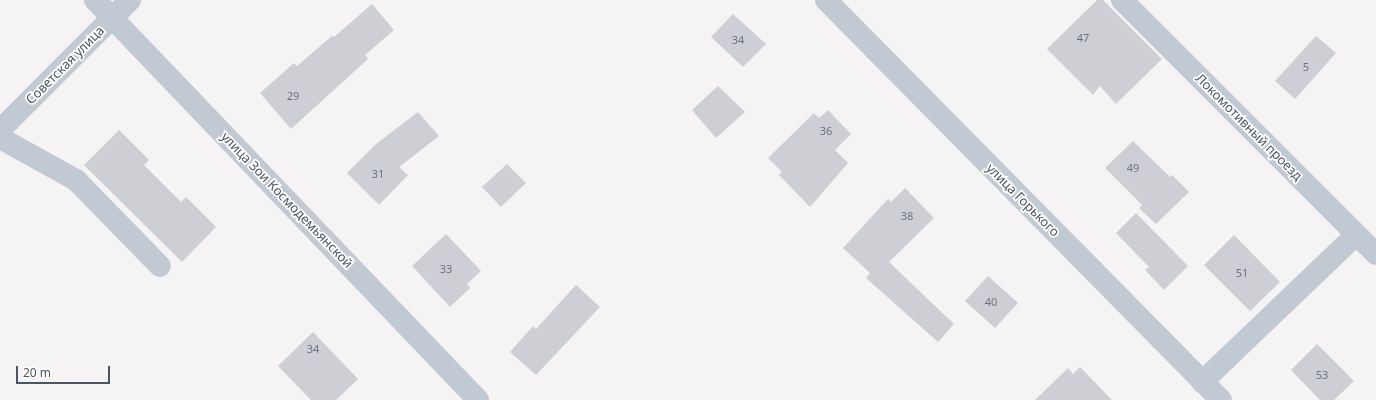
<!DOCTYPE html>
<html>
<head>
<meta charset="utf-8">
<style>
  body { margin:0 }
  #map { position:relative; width:1376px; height:400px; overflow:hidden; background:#f5f3f3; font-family:"Noto Sans",sans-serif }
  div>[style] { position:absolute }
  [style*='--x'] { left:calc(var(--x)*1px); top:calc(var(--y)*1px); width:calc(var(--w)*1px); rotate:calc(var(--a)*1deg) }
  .building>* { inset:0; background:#cdcfd5 }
  .minor>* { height:22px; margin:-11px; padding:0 11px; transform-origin:11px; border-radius:11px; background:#c1cad2 }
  span { translate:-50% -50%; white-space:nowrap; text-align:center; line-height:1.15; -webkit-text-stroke:3.5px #fff; paint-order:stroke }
  .number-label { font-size:11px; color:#6b747e }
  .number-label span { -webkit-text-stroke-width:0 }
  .street-label { font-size:13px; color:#4a5661 }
  .scale { position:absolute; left:16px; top:366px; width:94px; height:18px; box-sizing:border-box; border:2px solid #4a5661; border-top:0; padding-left:5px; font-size:12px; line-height:14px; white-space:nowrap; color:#4a5661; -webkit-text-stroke:3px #fff; paint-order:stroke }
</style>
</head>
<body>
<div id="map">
  <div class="building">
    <div style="clip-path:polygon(1097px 0,1103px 0,1162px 59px,1116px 104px,1100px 86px,1093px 95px,1047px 49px)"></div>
    <div style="clip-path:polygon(372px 4px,394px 30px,365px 55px,368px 59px,291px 129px,260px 93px,294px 63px,297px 66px,332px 36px,334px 37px)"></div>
    <div style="clip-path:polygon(733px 14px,766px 44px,743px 67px,711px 37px)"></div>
    <div style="clip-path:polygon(1316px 36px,1336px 53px,1295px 99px,1275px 81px)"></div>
    <div style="clip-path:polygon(718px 86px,745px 112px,716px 138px,692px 110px)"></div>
    <div style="clip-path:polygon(828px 110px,851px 134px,835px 150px,848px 163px,810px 207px,779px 175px,782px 172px,768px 158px,814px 113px,819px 118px)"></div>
    <div style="clip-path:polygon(418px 112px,439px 136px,399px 167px,408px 175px,379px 205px,347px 173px,376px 144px)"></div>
    <div style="clip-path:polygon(119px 130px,149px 160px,144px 165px,181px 202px,186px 197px,216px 227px,182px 262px,84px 165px)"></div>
    <div style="clip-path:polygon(1133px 141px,1170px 177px,1172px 175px,1189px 192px,1156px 224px,1139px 208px,1142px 205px,1105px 168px)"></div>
    <div style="clip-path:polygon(507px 164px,526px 183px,501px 207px,482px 187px)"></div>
    <div style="clip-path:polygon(905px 188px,934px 218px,889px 262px,954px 324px,938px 342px,866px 278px,870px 273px,843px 248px,888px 199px,891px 202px)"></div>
    <div style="clip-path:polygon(1136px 213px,1188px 266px,1164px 290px,1145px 270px,1149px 267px,1116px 233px)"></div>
    <div style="clip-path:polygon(446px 234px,481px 271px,467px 284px,470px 288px,450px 307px,412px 266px)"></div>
    <div style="clip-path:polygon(1234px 235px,1280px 282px,1250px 311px,1204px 265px)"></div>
    <div style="clip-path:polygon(988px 276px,1018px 303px,995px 328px,965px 301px)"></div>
    <div style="clip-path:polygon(576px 285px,600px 307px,536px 375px,510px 352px,533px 326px,536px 329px)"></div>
    <div style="clip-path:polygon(313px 332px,358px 379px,336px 400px,311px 400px,278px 366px)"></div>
    <div style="clip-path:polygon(1317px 344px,1354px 381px,1334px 400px,1320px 400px,1291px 370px)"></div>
    <div style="clip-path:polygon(1080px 367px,1112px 400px,1035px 400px,1068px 368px,1073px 374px)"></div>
  </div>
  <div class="minor">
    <div style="--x:95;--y:0;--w:554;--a:46.24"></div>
    <div style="--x:826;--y:0;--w:562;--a:45.36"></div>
    <div style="--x:1122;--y:0;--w:359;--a:45"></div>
    <div style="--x:0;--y:130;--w:184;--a:-45"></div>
    <div style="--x:0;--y:138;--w:87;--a:28.9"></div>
    <div style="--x:76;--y:180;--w:120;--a:45.7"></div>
    <div style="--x:1202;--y:382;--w:213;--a:-43.7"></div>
  </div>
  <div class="number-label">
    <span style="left:1083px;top:38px">47</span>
    <span style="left:738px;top:40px">34</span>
    <span style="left:1306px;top:67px">5</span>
    <span style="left:293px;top:96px">29</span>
    <span style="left:826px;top:131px">36</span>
    <span style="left:1133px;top:168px">49</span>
    <span style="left:378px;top:174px">31</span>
    <span style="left:907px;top:216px">38</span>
    <span style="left:446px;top:269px">33</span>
    <span style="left:1242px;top:273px">51</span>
    <span style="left:991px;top:302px">40</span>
    <span style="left:313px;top:349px">34</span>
    <span style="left:1322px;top:375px">53</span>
  </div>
  <div class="street-label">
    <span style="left:65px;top:65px;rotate:-45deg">Советская улица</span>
    <span style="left:1249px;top:127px;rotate:45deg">Локомотивный проезд</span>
    <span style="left:287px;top:200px;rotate:46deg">улица Зои Космодемьянской</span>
    <span style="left:1023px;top:200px;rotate:45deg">улица Горького</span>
  </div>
  <div class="scale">20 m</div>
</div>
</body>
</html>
